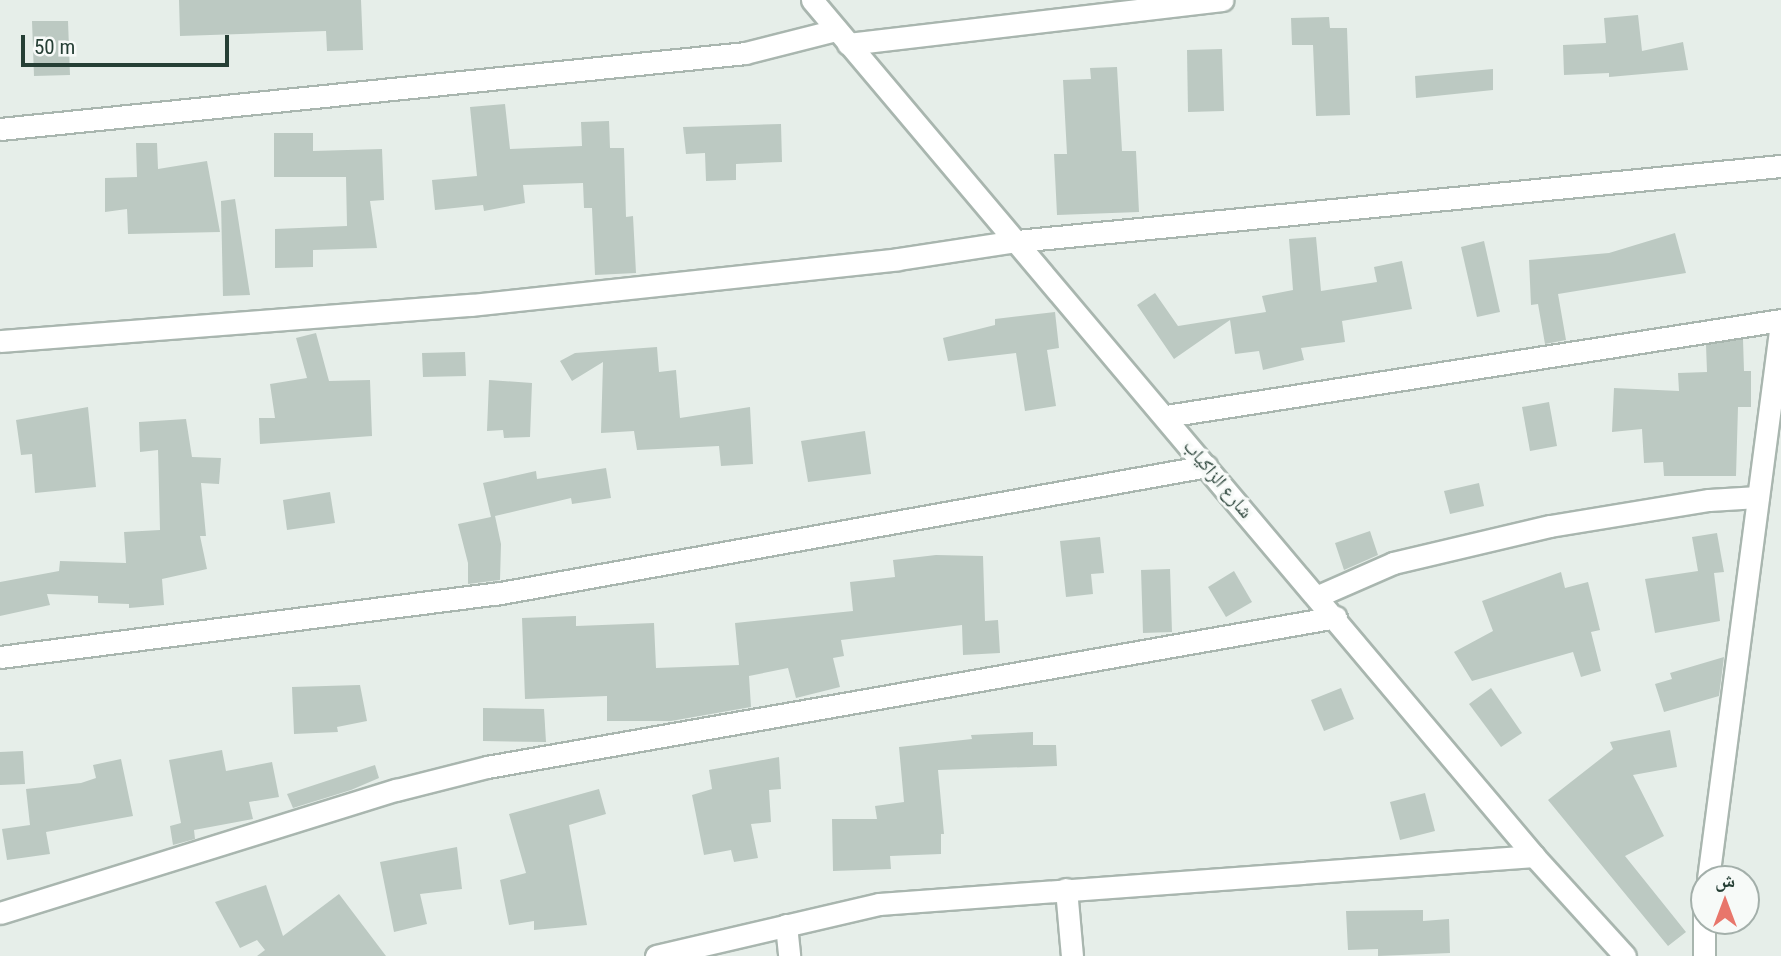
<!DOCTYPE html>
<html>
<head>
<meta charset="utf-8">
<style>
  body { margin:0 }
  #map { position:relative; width:1781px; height:956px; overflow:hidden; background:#e6eee9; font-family:"Roboto Condensed","Noto Naskh Arabic",sans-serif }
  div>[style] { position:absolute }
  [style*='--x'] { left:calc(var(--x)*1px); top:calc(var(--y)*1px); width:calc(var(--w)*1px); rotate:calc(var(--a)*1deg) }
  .building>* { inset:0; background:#bcc9c2 }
  .roads { filter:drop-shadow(2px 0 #a9b6af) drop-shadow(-2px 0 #a9b6af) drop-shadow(0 2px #a9b6af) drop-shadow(0 -2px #a9b6af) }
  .street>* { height:21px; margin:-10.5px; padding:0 10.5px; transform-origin:10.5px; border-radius:10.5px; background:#fff }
  .secondary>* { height:21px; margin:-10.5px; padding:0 10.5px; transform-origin:10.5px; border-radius:10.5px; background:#fff }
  span { translate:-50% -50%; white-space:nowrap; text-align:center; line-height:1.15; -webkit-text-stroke:6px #f7faf8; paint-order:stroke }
  .street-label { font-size:19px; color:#263f35 }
  .north { position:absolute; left:1690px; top:865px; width:70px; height:70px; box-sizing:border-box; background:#f7faf8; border:2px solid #a3afaa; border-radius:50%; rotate:0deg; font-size:19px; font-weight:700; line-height:28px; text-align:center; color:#263f35 }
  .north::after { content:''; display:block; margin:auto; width:24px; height:32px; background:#e8766b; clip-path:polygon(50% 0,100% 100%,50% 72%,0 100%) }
  .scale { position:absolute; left:21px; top:35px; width:208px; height:32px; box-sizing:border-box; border:4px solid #263f35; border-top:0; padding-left:9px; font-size:21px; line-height:24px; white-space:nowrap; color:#263f35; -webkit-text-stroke:5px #f7faf8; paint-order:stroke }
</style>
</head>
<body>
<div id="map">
  <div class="building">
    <div style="clip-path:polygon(179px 0,361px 0,363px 50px,327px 51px,326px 31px,180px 36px)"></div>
    <div style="clip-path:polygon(1638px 15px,1642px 51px,1683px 42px,1688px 70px,1609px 77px,1609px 73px,1564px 75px,1563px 45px,1606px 43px,1604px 18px)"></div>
    <div style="clip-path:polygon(1329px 17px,1330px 28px,1347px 28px,1350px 115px,1316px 116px,1313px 45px,1292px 45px,1291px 18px)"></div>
    <div style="clip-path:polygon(32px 21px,68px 21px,70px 75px,34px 76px)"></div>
    <div style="clip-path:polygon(1222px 49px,1224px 111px,1188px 112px,1187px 50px)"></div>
    <div style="clip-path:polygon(1117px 67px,1122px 151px,1136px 151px,1139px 212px,1057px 215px,1054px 154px,1067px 154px,1063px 80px,1091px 79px,1090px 68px)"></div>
    <div style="clip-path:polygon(1493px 69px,1493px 90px,1416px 98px,1415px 76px)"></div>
    <div style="clip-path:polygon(505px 104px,510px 149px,582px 146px,581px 122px,609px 121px,610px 148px,624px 148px,626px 217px,633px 216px,636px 273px,595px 275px,592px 208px,584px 208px,583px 183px,523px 185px,525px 203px,484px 211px,483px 205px,435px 210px,432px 180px,477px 176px,470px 107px)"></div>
    <div style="clip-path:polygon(781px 124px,782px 162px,736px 164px,736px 180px,706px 181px,705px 153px,686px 154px,683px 127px)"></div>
    <div style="clip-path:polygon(274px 133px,313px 133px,313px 151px,382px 149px,384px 200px,370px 201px,377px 248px,313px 250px,313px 267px,275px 268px,275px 229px,347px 226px,346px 177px,274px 177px)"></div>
    <div style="clip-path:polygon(136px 143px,157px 143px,158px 169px,207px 161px,220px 232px,128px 234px,127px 209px,105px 212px,105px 178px,137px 177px)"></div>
    <div style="clip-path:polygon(235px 199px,250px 295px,223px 296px,221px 201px)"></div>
    <div style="clip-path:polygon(1675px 233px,1686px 273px,1558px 294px,1566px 340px,1545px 344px,1538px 304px,1531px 305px,1529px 260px,1609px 253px)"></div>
    <div style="clip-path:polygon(1316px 237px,1321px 291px,1377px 282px,1374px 267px,1402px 261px,1412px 309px,1342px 321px,1345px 342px,1301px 348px,1304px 360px,1263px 370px,1259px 351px,1235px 354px,1230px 320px,1174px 359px,1137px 305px,1155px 293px,1178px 326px,1266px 312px,1262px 296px,1293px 290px,1289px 239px)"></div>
    <div style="clip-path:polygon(1484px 241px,1500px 312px,1477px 317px,1461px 247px)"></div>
    <div style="clip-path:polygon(1055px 312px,1059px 348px,1047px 350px,1056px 406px,1025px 411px,1016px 353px,948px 361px,943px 338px,995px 325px,995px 319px)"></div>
    <div style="clip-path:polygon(316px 333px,329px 381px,370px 380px,372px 436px,260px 444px,259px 418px,275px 418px,270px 384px,307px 378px,296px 338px)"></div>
    <div style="clip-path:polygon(1743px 339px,1744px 371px,1751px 371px,1751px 407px,1738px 407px,1736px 476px,1664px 476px,1663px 462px,1644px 463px,1642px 429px,1612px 432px,1614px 388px,1679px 391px,1678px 373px,1707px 372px,1706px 345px)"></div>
    <div style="clip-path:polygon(657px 347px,659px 372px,676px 370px,680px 418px,750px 407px,753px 464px,721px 466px,719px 446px,637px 450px,634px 431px,601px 433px,603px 362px,572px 381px,560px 361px,575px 353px)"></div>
    <div style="clip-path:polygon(465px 352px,466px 376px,423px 377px,422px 353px)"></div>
    <div style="clip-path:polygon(489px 380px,532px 383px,530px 437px,504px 438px,503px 430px,487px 431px)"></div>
    <div style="clip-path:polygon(1549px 402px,1557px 446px,1530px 451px,1522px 407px)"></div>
    <div style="clip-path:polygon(88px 407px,96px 487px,35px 493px,32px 454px,21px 455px,16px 420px)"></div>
    <div style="clip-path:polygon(186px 419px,192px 457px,221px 458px,219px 484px,201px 483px,206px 536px,200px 536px,207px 569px,162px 579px,164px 605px,129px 608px,129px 604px,98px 603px,98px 596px,47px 594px,50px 605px,0 616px,0 582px,59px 571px,60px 561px,126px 563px,124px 532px,160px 530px,158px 450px,140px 452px,139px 422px)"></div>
    <div style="clip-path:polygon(865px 431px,871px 474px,808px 482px,801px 441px)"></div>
    <div style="clip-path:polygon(606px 468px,611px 498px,572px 504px,571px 498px,495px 516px,501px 544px,500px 580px,468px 584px,468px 563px,458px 524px,491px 517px,483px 483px,536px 471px,537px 479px)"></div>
    <div style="clip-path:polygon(1479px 483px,1484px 506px,1450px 514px,1444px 491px)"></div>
    <div style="clip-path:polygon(330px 492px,335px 523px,287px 530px,283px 500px)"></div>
    <div style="clip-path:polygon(1370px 531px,1378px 555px,1344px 570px,1335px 543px)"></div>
    <div style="clip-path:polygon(1717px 533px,1724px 572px,1714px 573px,1720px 621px,1655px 633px,1645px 579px,1698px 571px,1692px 537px)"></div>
    <div style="clip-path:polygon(1100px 537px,1104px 573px,1091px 574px,1093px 594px,1066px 597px,1060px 541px)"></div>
    <div style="clip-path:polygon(936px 555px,983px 556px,985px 621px,998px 620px,1000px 653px,963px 655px,962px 625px,841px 640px,844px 656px,833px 658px,840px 687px,796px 698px,788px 668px,749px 676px,751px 707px,671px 721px,607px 721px,607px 696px,525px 699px,522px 618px,576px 616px,576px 626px,654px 623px,656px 668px,739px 665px,735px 623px,853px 611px,850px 582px,895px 577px,893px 560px)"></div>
    <div style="clip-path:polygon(1170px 569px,1172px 632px,1143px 633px,1141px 570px)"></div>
    <div style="clip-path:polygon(1234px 571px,1252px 602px,1226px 617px,1208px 587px)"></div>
    <div style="clip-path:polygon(1561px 572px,1565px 588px,1588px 582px,1600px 630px,1591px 632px,1601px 671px,1581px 677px,1573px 652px,1472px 681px,1454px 652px,1493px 631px,1482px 601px)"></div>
    <div style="clip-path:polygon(1724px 657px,1719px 696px,1664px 712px,1655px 684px,1672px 679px,1670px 673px)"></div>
    <div style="clip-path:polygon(360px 685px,367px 721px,337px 727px,338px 732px,294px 734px,292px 687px)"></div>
    <div style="clip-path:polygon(1341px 688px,1354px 719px,1324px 731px,1311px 700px)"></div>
    <div style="clip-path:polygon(1491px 688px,1522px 733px,1501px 747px,1469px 704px)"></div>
    <div style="clip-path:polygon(483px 708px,544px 709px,546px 742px,483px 741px)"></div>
    <div style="clip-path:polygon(1670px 730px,1677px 767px,1633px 775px,1664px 836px,1625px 856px,1686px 932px,1668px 946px,1548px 800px,1613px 749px,1610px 742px)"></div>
    <div style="clip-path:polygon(1033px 732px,1033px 745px,1056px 745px,1057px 766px,938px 770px,944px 834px,941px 834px,941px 854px,890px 856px,891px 869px,833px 871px,832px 819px,877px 819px,875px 806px,904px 802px,899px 747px,972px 739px,971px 735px)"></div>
    <div style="clip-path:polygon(222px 750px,226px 771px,272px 762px,279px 797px,249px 802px,253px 819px,194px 830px,195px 839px,173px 845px,170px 826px,181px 823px,169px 760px)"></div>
    <div style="clip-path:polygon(23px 751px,25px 784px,0 785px,0 752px)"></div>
    <div style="clip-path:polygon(779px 757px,781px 789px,769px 790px,771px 822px,751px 824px,758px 858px,734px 862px,731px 850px,704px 855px,692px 795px,712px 789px,709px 770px)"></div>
    <div style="clip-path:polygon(121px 759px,133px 816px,46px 832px,50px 854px,7px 860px,2px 829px,30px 825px,26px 789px,81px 783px,96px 778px,93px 765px)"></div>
    <div style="clip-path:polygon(375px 765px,379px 778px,351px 790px,293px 808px,287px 794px)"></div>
    <div style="clip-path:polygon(599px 789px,606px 814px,569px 825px,587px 925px,534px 930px,534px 921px,509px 925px,500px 880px,526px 873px,509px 814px)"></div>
    <div style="clip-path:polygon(1425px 793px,1435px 831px,1400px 840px,1390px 802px)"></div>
    <div style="clip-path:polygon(457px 847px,462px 889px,420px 894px,427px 924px,394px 932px,380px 862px)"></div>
    <div style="clip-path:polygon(266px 885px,283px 936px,339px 894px,386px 956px,257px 956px,265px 950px,257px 940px,240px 948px,215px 902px)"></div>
    <div style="clip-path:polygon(1423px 910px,1423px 921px,1449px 919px,1450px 953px,1378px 956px,1378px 949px,1348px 950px,1346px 911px)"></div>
  </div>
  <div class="roads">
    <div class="street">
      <div style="--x:848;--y:44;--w:377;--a:-6.7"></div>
      <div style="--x:0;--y:129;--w:749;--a:-5.82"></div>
      <div style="--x:745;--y:53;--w:94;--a:-14.2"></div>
      <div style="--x:0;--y:341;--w:472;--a:-4.4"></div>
      <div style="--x:471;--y:305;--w:429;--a:-6.1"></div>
      <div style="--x:898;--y:259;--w:120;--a:-8.6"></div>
      <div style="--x:1017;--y:241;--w:768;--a:-5.61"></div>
      <div style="--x:1166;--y:416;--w:622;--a:-8.87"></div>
      <div style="--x:1318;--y:596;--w:82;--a:-23.7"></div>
      <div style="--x:1393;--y:563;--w:161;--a:-13.3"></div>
      <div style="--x:1550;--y:526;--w:161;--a:-9.3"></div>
      <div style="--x:1709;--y:500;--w:49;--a:-3.5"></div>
      <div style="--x:0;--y:657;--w:499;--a:-7.3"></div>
      <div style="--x:495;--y:594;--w:723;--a:-10.19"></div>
      <div style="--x:1708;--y:879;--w:561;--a:-82.52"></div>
      <div style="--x:1066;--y:889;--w:67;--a:84.9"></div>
      <div style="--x:0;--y:913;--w:415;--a:-17.3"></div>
      <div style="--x:396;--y:790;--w:94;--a:-14.2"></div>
      <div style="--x:487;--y:767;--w:862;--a:-10.02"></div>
      <div style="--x:786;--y:925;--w:31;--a:84"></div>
      <div style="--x:656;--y:956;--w:229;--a:-13.1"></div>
      <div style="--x:879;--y:904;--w:657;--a:-4.19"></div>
      <div style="--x:1704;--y:956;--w:50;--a:-90"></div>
    </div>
    <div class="secondary">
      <div style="--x:812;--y:0;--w:1120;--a:49.85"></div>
      <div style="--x:1534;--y:856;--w:135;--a:47.7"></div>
    </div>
  </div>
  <div class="street-label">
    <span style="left:1218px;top:479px;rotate:50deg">شارع الزاكياب</span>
  </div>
  <div class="north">ش</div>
  <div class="scale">50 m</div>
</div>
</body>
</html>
